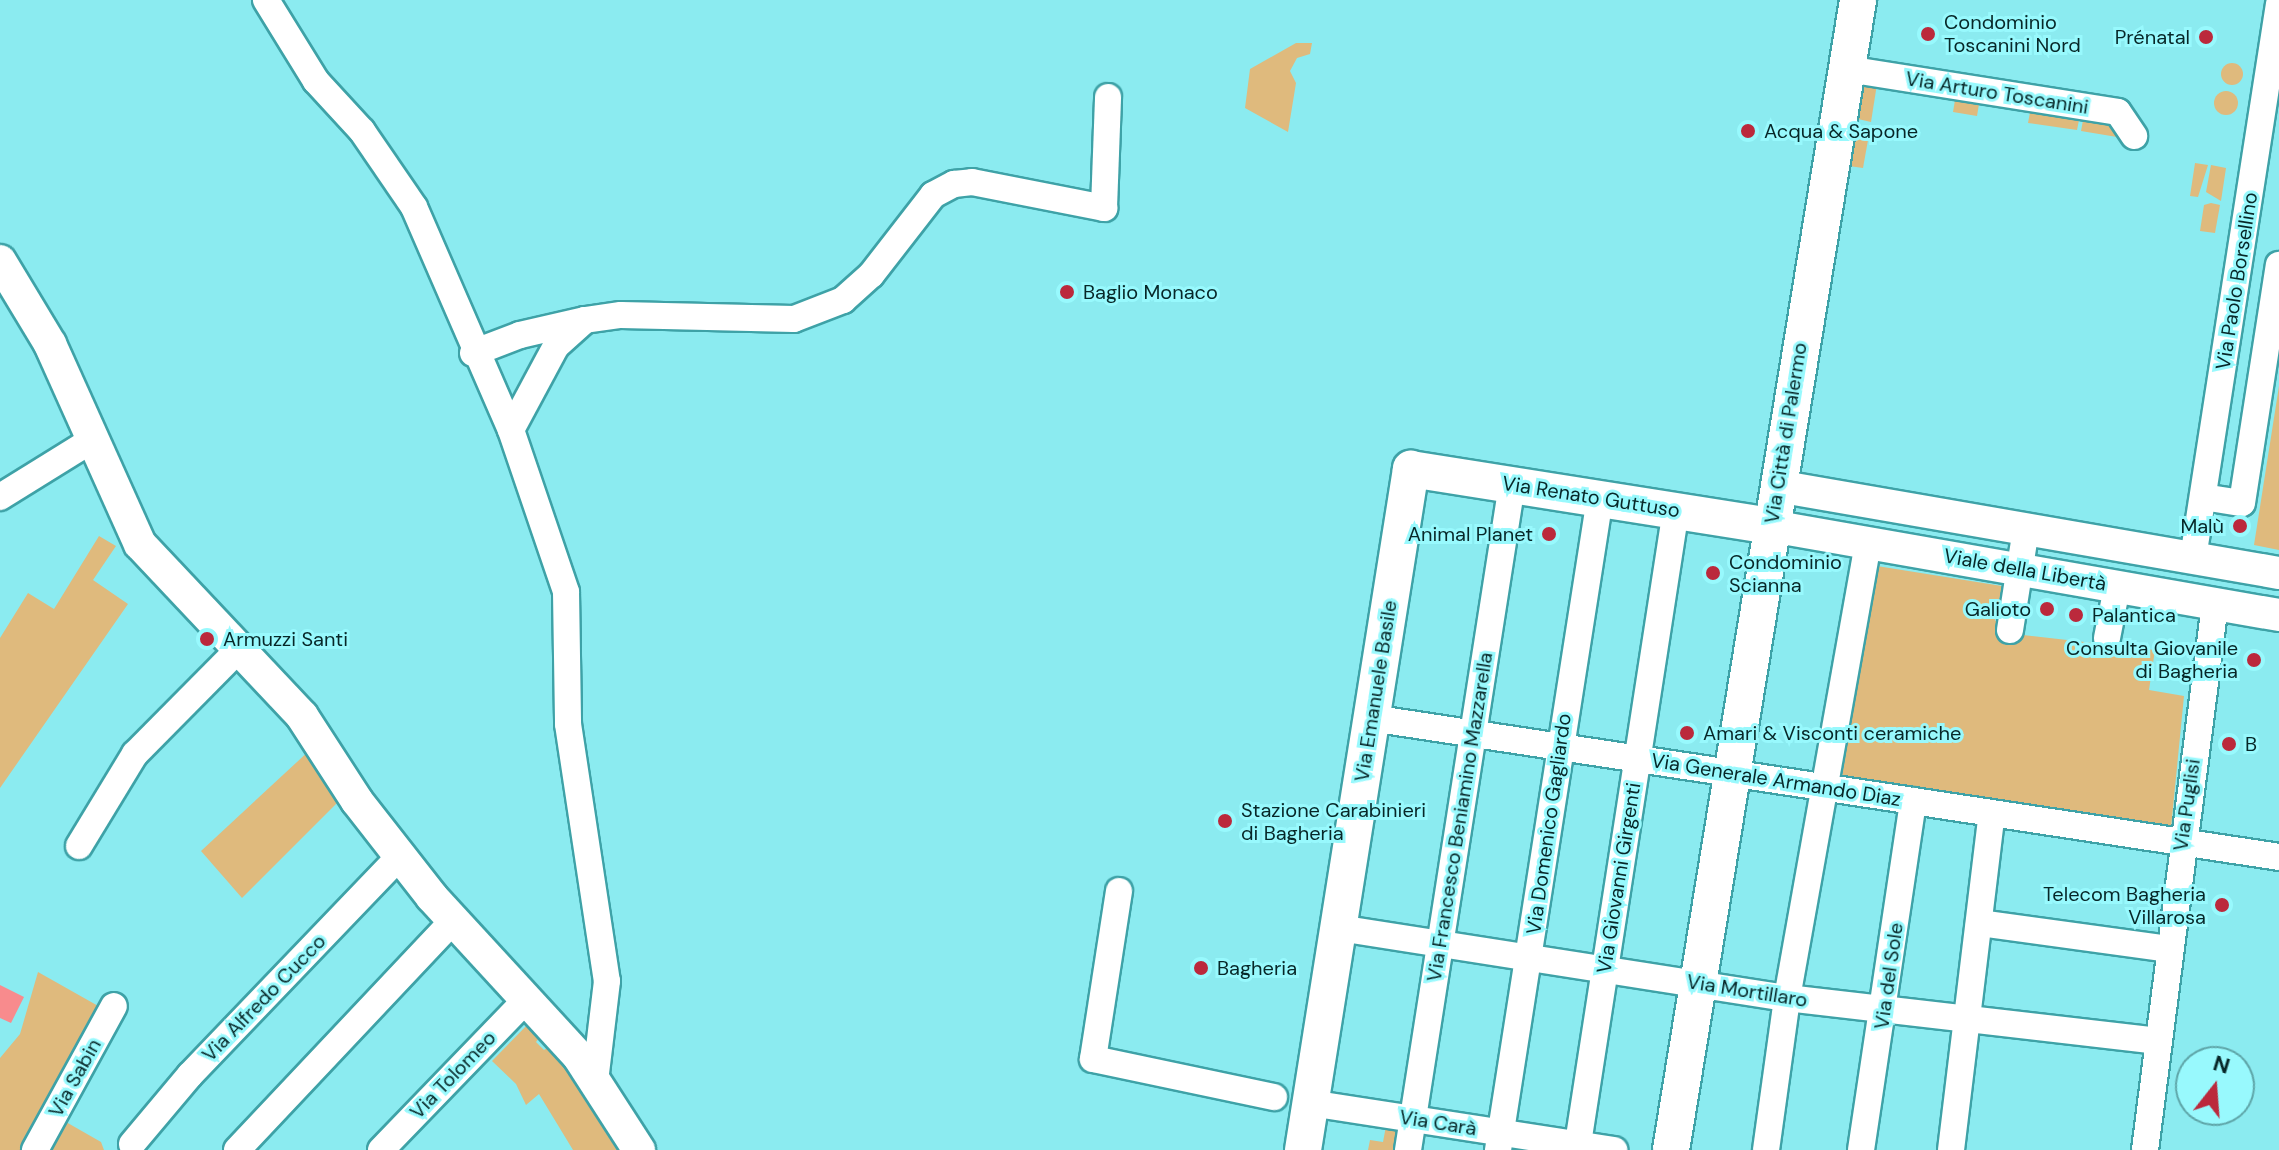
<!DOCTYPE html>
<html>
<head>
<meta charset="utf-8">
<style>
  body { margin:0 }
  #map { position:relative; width:2279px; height:1150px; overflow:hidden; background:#8bebf0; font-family:"DM Sans",sans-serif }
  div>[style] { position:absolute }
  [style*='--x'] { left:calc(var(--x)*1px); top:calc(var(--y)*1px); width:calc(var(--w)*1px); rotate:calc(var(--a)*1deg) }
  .green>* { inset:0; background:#dfba7d }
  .round { border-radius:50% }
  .water>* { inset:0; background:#f88b8d }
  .roads { filter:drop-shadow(2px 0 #3ea2a7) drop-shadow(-2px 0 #3ea2a7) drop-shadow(0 2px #3ea2a7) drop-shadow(0 -2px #3ea2a7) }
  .minor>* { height:26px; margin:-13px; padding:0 13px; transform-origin:13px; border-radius:13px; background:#fff }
  .tertiary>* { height:32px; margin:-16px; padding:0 16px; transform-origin:16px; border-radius:16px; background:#fff }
  .secondary>* { height:36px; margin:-18px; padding:0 18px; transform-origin:18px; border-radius:18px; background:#fff }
  .dots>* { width:22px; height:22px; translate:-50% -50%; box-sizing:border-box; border:4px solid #98f9fd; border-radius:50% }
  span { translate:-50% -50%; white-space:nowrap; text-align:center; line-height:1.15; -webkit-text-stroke:6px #98f9fd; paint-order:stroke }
  .poi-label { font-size:20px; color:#072728 }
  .left { translate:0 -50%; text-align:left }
  .right { translate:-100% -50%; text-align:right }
  .street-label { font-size:20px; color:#072728 }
  .north { position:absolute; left:2175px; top:1046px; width:80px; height:80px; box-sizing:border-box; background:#98f9fd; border:2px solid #5ea5a8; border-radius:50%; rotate:17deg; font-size:22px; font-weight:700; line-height:32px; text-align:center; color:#072728 }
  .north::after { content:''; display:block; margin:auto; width:28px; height:36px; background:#bb293c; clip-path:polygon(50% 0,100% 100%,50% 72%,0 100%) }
</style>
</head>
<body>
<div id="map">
  <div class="green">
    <div style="clip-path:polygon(1296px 43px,1312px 43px,1310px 54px,1297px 58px,1290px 71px,1296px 83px,1288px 132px,1245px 108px,1250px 69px)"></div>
    <div class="round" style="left:2221px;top:63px;width:22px;height:22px"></div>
    <div style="clip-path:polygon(1864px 82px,1877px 84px,1871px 122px,1858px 119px)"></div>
    <div class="round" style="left:2214px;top:91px;width:24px;height:24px"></div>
    <div style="clip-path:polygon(1956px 94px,1980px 98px,1977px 116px,1953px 112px)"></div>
    <div style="clip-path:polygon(2031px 107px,2080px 115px,2077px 130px,2028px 123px)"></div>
    <div style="clip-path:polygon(2084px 115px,2107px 119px,2117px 137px,2081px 131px)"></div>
    <div style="clip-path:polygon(1856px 127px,1870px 129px,1863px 168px,1849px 166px)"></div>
    <div style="clip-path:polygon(2195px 163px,2208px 165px,2198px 197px,2190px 196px)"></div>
    <div style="clip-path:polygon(2211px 165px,2226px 168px,2221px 201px,2206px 192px)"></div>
    <div style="clip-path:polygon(2211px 203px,2220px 205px,2215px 233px,2200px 231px,2204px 205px)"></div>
    <div style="clip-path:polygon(2279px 386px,2279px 550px,2254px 545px)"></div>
    <div style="clip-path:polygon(99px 536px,116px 546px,93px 580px,128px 604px,0 788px,0 638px,28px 593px,54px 609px)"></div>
    <div style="clip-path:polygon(1877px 566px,2002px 586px,1995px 620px,2005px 633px,2155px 650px,2149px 690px,2184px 696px,2171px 828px,1842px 776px)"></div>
    <div style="clip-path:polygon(311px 749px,343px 797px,242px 898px,201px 851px)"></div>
    <div style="clip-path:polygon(38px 972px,100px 1007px,22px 1150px,0 1150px,0 1058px,20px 1034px)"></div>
    <div style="clip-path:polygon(533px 1019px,542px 1034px,536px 1042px,544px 1050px,552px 1045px,631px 1150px,573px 1150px,539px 1094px,526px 1105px,516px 1084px,492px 1061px)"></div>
    <div style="clip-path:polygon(66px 1122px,101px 1142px,104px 1150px,51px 1150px)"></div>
    <div style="clip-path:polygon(1386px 1126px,1398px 1128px,1394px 1150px,1368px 1150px,1370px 1140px,1383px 1142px)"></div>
  </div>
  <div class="water">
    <div style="clip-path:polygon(0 985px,24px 997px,11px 1023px,0 1018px)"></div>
  </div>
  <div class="roads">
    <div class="minor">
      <div style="--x:266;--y:0;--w:95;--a:58.3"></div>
      <div style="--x:316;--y:81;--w:68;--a:47.4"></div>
      <div style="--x:362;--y:131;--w:92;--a:55.6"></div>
      <div style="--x:414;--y:207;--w:243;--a:66.5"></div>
      <div style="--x:511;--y:430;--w:171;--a:71.2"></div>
      <div style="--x:566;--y:592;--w:132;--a:89.1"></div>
      <div style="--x:568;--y:724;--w:260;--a:81.4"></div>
      <div style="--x:607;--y:981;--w:101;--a:96.8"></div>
      <div style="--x:1847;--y:69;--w:274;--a:9"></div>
      <div style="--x:2118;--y:112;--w:29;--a:56"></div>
      <div style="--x:585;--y:320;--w:36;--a:-8"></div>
      <div style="--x:621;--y:315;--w:173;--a:1.3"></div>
      <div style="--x:794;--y:319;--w:53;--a:-21.2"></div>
      <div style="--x:843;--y:300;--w:38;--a:-42"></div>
      <div style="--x:871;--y:275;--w:101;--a:-52.2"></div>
      <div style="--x:933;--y:195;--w:24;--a:-28"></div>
      <div style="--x:954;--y:184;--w:18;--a:-6"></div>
      <div style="--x:972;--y:182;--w:135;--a:11.1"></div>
      <div style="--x:1104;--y:208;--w:111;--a:-87.9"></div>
      <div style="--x:473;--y:353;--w:50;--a:-21"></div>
      <div style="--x:520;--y:335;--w:67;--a:-13"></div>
      <div style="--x:585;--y:320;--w:39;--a:138"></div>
      <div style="--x:556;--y:346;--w:95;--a:118.2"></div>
      <div style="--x:0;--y:497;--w:108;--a:-31.8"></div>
      <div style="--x:2203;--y:497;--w:39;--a:9"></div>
      <div style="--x:2242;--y:503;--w:241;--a:-81.2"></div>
      <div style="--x:2193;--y:558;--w:561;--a:-81.18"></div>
      <div style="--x:2010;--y:630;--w:102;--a:-81"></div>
      <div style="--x:2107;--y:638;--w:52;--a:-78.9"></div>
      <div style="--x:1371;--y:718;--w:919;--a:8.7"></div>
      <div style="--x:79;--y:846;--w:108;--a:-58.7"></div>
      <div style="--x:135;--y:754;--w:149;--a:-45.3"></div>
      <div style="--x:1119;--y:891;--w:170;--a:98.8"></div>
      <div style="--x:1093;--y:1059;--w:185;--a:11.9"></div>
      <div style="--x:1979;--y:923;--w:191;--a:7.8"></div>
      <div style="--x:1339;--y:928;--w:453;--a:8.9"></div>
      <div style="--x:1787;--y:998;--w:372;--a:6.6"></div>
      <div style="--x:1310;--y:1103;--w:308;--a:8.8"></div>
      <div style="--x:132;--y:1144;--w:90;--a:-50"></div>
      <div style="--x:190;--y:1075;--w:303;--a:-46.2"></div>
      <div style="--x:35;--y:1150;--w:164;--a:-61.3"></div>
      <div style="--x:237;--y:1150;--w:315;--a:-46.7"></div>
      <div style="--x:381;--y:1150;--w:207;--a:-46"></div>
      <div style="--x:1408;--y:1150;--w:674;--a:-81.12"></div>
      <div style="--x:1498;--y:1150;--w:660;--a:-81.11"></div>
      <div style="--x:1577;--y:1150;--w:648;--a:-81.21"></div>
      <div style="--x:1766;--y:1150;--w:153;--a:-82.1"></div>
      <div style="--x:1787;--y:998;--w:462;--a:-79.9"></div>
      <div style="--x:1861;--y:1150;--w:353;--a:-81.5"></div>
      <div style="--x:1951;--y:1150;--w:339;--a:-83.1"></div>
      <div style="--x:2145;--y:1150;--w:550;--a:-82.69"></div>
    </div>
    <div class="tertiary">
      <div style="--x:0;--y:261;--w:97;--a:58.9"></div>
      <div style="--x:50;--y:344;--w:219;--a:65.8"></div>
      <div style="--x:140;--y:544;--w:236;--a:46.7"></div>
      <div style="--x:302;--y:716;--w:101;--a:57.1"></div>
      <div style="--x:357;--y:801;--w:122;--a:52"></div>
      <div style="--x:432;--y:897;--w:217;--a:47.4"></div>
      <div style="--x:579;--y:1057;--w:111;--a:57.2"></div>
      <div style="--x:1777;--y:486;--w:509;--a:9.83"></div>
      <div style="--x:1771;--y:526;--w:516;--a:9.94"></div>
    </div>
    <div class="secondary">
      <div style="--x:1303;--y:1150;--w:690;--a:-80.99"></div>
      <div style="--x:1411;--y:469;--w:364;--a:9"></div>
      <div style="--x:1671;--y:1150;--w:1165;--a:-80.76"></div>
    </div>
  </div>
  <div class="dots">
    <div style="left:1928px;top:34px;background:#bb293c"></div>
    <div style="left:2206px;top:37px;background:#bb293c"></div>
    <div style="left:1748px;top:131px;background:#bb293c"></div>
    <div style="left:1067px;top:292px;background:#bb293c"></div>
    <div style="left:2240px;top:526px;background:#bb293c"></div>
    <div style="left:1549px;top:534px;background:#bb293c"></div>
    <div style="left:1713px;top:573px;background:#bb293c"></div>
    <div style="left:2047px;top:609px;background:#bb293c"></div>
    <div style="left:2076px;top:615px;background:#bb293c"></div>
    <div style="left:207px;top:639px;background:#bb293c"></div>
    <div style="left:2254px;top:660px;background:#bb293c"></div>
    <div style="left:1687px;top:733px;background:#bb293c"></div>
    <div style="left:2229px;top:744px;background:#bb293c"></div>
    <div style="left:1225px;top:821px;background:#bb293c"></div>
    <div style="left:2222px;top:905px;background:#bb293c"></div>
    <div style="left:1201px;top:968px;background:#bb293c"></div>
  </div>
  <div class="poi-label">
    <span class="left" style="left:1944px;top:34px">Condominio<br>Toscanini Nord</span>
    <span class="right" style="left:2190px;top:37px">Prénatal</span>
    <span class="left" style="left:1764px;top:131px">Acqua &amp; Sapone</span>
    <span class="left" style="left:1083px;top:292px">Baglio Monaco</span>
    <span class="right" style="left:2224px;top:526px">Malù</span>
    <span class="right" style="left:1533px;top:534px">Animal Planet</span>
    <span class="left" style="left:1729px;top:574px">Condominio<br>Scianna</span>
    <span class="right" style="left:2031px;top:609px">Galioto</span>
    <span class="left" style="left:2092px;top:615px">Palantica</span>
    <span class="left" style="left:223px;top:639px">Armuzzi Santi</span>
    <span class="right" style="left:2238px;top:660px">Consulta Giovanile<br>di Bagheria</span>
    <span class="left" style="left:1703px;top:733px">Amari &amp; Visconti ceramiche</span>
    <span class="left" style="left:2245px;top:744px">B</span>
    <span class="left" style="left:1241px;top:822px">Stazione Carabinieri<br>di Bagheria</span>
    <span class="right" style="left:2206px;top:906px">Telecom Bagheria<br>Villarosa</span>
    <span class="left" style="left:1217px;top:968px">Bagheria</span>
  </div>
  <div class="street-label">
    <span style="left:1997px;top:93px;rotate:9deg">Via Arturo Toscanini</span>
    <span style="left:2237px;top:281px;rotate:-81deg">Via Paolo Borsellino</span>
    <span style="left:1786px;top:433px;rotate:-81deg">Via Città di Palermo</span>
    <span style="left:1591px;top:497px;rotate:9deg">Via Renato Guttuso</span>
    <span style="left:2025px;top:570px;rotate:10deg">Viale della Libertà</span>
    <span style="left:1376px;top:691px;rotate:-81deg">Via Emanuele Basile</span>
    <span style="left:1776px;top:780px;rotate:9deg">Via Generale Armando Diaz</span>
    <span style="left:2187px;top:805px;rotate:-82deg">Via Puglisi</span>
    <span style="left:1460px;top:817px;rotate:-81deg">Via Francesco Beniamino Mazzarella</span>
    <span style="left:1549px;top:824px;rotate:-82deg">Via Domenico Gagliardo</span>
    <span style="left:1619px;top:878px;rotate:-81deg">Via Giovanni Girgenti</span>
    <span style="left:1889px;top:976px;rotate:-82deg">Via del Sole</span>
    <span style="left:1747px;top:991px;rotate:9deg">Via Mortillaro</span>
    <span style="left:264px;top:998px;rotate:-46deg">Via Alfredo Cucco</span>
    <span style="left:453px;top:1075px;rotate:-46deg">Via Tolomeo</span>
    <span style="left:75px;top:1078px;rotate:-61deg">Via Sabin</span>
    <span style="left:1438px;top:1123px;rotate:9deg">Via Carà</span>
  </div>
  <div class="north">N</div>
</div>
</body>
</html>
